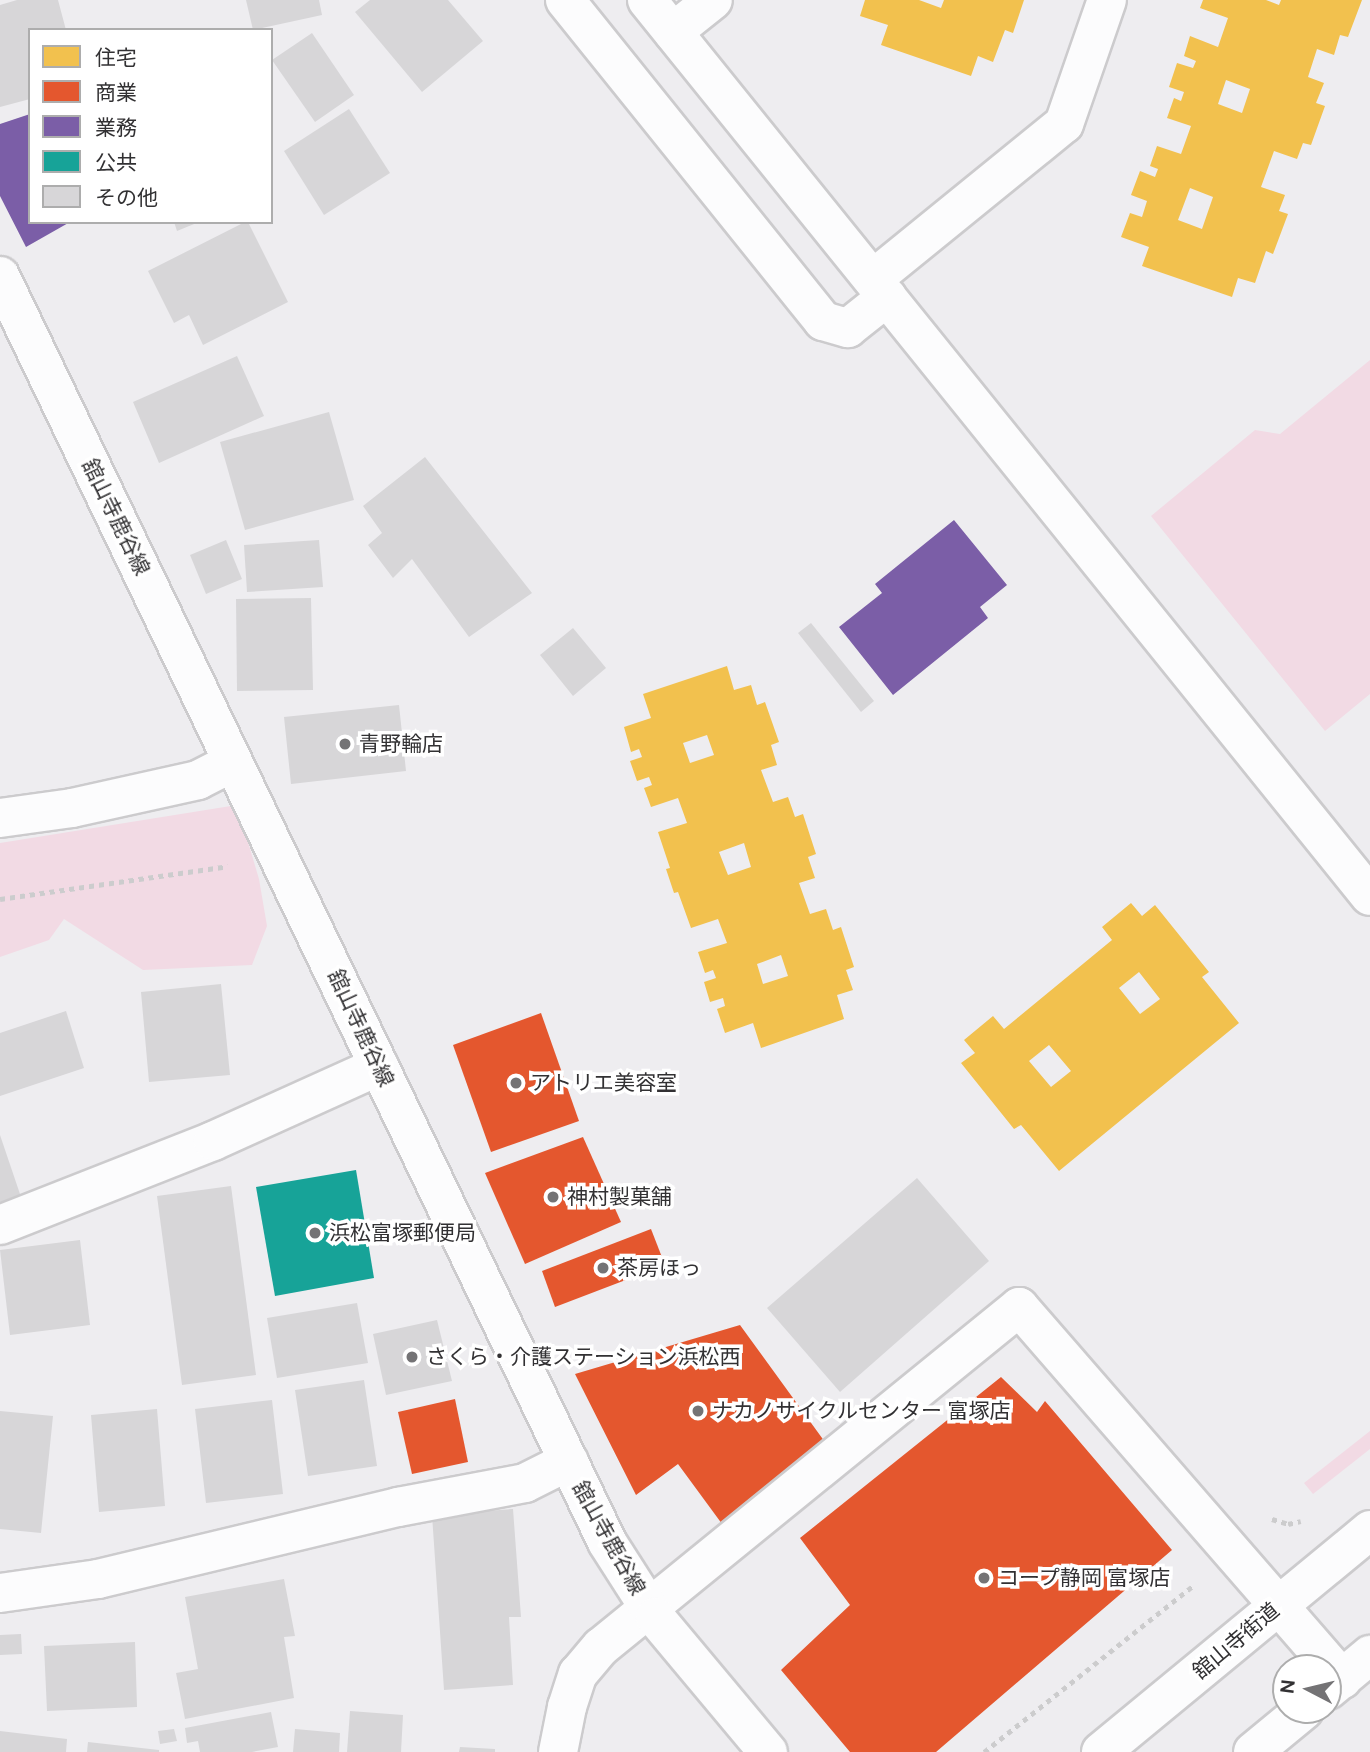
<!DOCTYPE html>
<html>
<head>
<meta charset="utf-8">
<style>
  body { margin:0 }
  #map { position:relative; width:1370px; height:1752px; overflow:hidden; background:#eeedf0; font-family:"DM Sans","Noto Sans JP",sans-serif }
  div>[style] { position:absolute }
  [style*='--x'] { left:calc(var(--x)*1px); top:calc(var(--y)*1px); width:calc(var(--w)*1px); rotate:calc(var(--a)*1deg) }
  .green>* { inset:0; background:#f2dae4 }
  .homes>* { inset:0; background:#f2c14e }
  .shops>* { inset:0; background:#e4572e }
  .offices>* { inset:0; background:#7b5ea7 }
  .public>* { inset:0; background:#17a398 }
  .building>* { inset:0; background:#d7d6d8 }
  .path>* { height:4.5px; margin-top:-2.25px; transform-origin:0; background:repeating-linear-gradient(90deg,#cccccd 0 5px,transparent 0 10px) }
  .roads { filter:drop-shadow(2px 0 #cccbcd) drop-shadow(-2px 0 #cccbcd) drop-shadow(0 2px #cccbcd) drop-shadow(0 -2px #cccbcd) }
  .minor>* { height:38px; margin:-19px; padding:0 19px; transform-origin:19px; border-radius:19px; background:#fcfcfd }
  .major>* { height:38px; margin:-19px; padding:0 19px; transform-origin:19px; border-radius:19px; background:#fcfcfd }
  .dots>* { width:19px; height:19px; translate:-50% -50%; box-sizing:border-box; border:4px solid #fff; border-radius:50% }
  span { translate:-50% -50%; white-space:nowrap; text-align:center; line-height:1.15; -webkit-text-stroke:7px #fff; paint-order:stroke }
  .street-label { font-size:21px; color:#323133 }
  .poi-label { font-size:21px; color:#323133 }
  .left { translate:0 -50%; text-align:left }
  .legend { position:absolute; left:28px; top:28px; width:245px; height:196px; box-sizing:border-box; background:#fff; border:2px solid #adadad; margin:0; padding:9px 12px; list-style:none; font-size:21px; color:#323133 }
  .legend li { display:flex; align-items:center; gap:14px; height:35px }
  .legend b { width:35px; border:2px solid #adadad }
  .north { position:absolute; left:1272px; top:1654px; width:70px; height:70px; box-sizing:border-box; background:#fff; border:2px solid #adadad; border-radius:50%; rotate:277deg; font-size:19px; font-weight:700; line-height:28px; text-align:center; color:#323133 }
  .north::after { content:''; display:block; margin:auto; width:24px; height:32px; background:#747375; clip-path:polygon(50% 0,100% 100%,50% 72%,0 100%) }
</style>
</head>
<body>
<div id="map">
  <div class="green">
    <div style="clip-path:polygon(1370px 360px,1370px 694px,1325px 731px,1151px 516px,1255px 430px,1280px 434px)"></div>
    <div style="clip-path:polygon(237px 805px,259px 879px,267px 926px,252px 965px,143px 970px,64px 919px,49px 940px,0 957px,0 843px)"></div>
    <div style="clip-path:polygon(1370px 1431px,1370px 1449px,1313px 1494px,1304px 1483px)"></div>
  </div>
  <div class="homes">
    <div style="clip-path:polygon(865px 0,919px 0,941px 8px,944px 0,1024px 0,1013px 33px,1005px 30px,993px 62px,978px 56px,971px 76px,881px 45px,888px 25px,860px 16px)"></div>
    <div style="clip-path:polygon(evenodd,1203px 0,1266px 0,1279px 5px,1281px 0,1362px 0,1348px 37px,1340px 35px,1334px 55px,1317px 49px,1308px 77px,1324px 83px,1316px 103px,1325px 106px,1311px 145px,1303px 143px,1297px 159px,1274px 151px,1261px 187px,1285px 195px,1279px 211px,1288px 214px,1273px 254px,1266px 251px,1255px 283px,1238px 278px,1232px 297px,1142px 266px,1149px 247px,1121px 237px,1130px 213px,1142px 217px,1147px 201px,1131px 195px,1140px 171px,1155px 177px,1158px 169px,1150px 166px,1157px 146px,1181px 154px,1191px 126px,1167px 118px,1174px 98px,1181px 101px,1184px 92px,1169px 87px,1177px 63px,1193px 68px,1196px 61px,1184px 56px,1190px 36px,1218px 47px,1228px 18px,1200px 8px,1203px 0,1226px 80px,1250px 89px,1242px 113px,1218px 104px,1226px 80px,1203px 0,1190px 188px,1213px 197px,1202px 229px,1178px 220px,1190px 188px)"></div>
    <div style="clip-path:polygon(evenodd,727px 666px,734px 690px,751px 685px,757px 705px,765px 702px,779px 742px,771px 745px,777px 765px,761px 770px,773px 802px,788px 797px,795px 817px,803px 814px,816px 854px,808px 857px,815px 878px,799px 883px,810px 914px,826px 909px,833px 930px,841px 927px,854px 967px,846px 970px,853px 990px,837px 995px,844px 1019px,761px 1048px,753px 1023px,725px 1033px,717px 1009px,725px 1006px,723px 998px,710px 1002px,704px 982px,716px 978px,713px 970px,705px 973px,698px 952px,727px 943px,718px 919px,691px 928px,678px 892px,674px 893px,666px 869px,670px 868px,658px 832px,687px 823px,678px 798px,651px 807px,644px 788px,652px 785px,649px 777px,637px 781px,630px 761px,642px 757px,639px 749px,631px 752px,624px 727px,651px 718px,643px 694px,727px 666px,707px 735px,714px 755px,690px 763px,683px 743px,707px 735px,727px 666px,744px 843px,751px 867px,728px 875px,719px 852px,744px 843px,727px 666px,781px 955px,788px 976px,763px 984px,757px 964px,781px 955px)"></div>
    <div style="clip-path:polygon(evenodd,1131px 903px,1142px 916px,1155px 905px,1209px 972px,1202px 977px,1239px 1023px,1059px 1171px,1021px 1125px,1014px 1129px,961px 1063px,975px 1053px,964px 1040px,993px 1016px,1004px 1029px,1112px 940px,1102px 927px,1131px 903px,1139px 972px,1160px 999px,1140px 1014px,1119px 988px,1139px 972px,1131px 903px,1049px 1045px,1071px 1071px,1051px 1087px,1029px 1061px,1049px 1045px)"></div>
  </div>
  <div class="shops">
    <div style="clip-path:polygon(541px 1013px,579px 1121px,491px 1152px,453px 1045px)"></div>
    <div style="clip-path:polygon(583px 1137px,621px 1222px,525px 1264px,485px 1173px)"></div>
    <div style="clip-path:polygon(651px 1229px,665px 1265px,555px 1307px,542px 1271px)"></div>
    <div style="clip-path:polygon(740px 1325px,830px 1449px,725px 1528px,678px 1464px,636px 1495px,575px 1374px)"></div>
    <div style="clip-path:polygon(1001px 1377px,1037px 1412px,1045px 1401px,1172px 1550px,936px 1752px,850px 1752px,781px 1670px,850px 1605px,800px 1538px)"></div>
    <div style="clip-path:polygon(455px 1399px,468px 1462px,412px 1474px,398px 1412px)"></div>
  </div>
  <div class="offices">
    <div style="clip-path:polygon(30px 114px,30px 222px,70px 222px,26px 247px,0 196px,0 124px)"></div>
    <div style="clip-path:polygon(954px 520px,1007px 585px,980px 607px,988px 618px,893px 695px,839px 627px,882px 593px,875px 584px)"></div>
  </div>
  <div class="public">
    <div style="clip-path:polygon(356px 1170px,374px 1278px,275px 1296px,256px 1187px)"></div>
  </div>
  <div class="building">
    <div style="clip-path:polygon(17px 0,58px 0,66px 30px,30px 30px,30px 99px,0 107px,0 5px)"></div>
    <div style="clip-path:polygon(246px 0,319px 0,322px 15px,253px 30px)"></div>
    <div style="clip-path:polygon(370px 0,448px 0,483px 41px,422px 92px,355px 12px)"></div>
    <div style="clip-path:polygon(312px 33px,354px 95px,315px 122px,272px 60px)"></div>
    <div style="clip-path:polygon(349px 109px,390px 173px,324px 215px,284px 151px)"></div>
    <div style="clip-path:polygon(174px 222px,199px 222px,177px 231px)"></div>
    <div style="clip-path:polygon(245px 222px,248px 222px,288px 302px,203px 345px,189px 315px,174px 323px,148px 271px)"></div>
    <div style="clip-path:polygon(237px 356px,264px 416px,159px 463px,133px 402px)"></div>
    <div style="clip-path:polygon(329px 412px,354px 500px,245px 530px,220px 442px)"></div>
    <div style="clip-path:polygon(425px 457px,532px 593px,469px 637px,412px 559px,393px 578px,368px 545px,382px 533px,363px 506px)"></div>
    <div style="clip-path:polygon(226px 540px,242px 579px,206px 594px,190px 555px)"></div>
    <div style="clip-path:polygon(319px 540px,323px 587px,247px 592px,244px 545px)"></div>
    <div style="clip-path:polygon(311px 598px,313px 690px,237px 691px,236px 599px)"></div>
    <div style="clip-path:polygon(811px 623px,874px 701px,861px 712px,798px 633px)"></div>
    <div style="clip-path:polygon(573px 628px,606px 668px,573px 696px,540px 655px)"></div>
    <div style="clip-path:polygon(399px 705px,406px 771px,291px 784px,284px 717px)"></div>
    <div style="clip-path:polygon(221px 984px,230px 1075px,149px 1082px,141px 992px)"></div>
    <div style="clip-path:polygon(66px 1011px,84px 1068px,0 1096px,0 1033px)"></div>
    <div style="clip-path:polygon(0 1135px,21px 1197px,0 1204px)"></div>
    <div style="clip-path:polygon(917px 1178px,989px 1261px,840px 1392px,767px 1308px)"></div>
    <div style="clip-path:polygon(231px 1186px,256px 1375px,182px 1385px,157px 1196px)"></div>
    <div style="clip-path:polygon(80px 1240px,90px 1325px,10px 1335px,0 1250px)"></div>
    <div style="clip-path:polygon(357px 1303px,368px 1363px,277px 1378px,267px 1318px)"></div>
    <div style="clip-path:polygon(437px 1320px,452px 1381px,386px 1395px,373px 1334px)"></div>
    <div style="clip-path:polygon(364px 1380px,377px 1466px,308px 1476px,295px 1390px)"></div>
    <div style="clip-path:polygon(272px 1400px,283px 1494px,206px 1503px,195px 1409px)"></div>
    <div style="clip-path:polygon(157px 1409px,165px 1506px,99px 1512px,91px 1415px)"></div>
    <div style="clip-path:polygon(0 1411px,53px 1416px,41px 1533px,0 1529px)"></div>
    <div style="clip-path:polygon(513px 1509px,521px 1617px,509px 1617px,513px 1685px,444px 1690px,432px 1515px)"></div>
    <div style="clip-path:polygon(284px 1579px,295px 1636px,284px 1637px,294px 1698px,185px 1719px,176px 1673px,198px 1669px,185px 1597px)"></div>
    <div style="clip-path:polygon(21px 1634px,22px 1654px,0 1655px,0 1635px)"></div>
    <div style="clip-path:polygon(135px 1642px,137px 1707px,47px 1711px,44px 1646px)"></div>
    <div style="clip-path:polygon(350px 1711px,403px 1715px,401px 1752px,347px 1752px)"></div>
    <div style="clip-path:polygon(271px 1712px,278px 1747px,252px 1752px,200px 1752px,198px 1741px,187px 1743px,185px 1728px)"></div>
    <div style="clip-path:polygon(174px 1729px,177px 1741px,160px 1744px,158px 1731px)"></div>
    <div style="clip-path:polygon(295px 1729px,340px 1733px,339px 1752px,293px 1752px)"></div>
    <div style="clip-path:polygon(0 1731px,67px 1739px,66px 1752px,0 1752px)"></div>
    <div style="clip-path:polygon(88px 1742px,159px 1750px,159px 1752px,87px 1752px)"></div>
    <div style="clip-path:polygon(460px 1747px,495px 1749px,495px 1752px,459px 1752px)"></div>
  </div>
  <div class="path">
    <div style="--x:0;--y:899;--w:230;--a:-8.2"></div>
    <div style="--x:1272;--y:1519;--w:17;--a:17"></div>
    <div style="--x:1288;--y:1524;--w:13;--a:-13"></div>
    <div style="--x:984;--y:1752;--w:268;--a:-38.5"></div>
  </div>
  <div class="roads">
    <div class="minor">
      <div style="--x:565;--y:0;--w:412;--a:51.2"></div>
      <div style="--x:823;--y:321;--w:26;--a:16"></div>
      <div style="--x:848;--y:328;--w:50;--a:-38.5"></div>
      <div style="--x:647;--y:0;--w:1151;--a:51.1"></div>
      <div style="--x:673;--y:32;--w:51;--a:-38.7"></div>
      <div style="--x:873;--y:279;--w:246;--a:-39.1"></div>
      <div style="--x:1064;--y:124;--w:131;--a:-70.9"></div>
      <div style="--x:0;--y:818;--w:73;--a:-7.9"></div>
      <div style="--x:72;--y:808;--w:129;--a:-12.5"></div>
      <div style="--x:198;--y:780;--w:39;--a:-27"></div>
      <div style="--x:0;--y:1225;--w:229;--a:-21.5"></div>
      <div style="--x:213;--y:1141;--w:182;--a:-24.3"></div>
      <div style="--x:0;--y:1593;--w:99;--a:-8.1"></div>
      <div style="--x:98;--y:1579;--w:309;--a:-13.5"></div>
      <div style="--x:398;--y:1507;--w:129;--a:-10.7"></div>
      <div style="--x:525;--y:1483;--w:49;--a:-26.6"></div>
      <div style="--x:1328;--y:1690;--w:55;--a:-39.8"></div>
      <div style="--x:558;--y:1752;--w:46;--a:-78.7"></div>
      <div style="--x:567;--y:1707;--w:35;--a:-72"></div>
      <div style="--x:578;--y:1674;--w:35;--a:-50"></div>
      <div style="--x:601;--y:1647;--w:539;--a:-39.12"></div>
      <div style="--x:1019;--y:1307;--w:493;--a:49"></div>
      <div style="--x:1101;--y:1752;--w:349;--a:-39.5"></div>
      <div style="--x:1253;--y:1752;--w:66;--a:-39.5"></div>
    </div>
    <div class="major">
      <div style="--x:0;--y:276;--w:1404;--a:64.38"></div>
      <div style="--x:607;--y:1542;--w:89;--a:57.4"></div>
      <div style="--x:655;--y:1617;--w:176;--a:50.1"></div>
    </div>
  </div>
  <div class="dots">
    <div style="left:345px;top:744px;background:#747375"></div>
    <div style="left:516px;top:1083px;background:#747375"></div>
    <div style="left:553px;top:1197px;background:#747375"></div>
    <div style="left:315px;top:1233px;background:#747375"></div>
    <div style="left:603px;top:1268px;background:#747375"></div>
    <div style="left:412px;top:1357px;background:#747375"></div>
    <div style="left:698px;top:1411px;background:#747375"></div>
    <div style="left:984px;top:1578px;background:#747375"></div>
  </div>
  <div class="street-label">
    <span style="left:116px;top:517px;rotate:64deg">舘山寺鹿谷線</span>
    <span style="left:361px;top:1028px;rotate:65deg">舘山寺鹿谷線</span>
    <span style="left:609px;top:1538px;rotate:61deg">舘山寺鹿谷線</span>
    <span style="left:1236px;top:1641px;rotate:-40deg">舘山寺街道</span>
  </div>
  <div class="poi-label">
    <span class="left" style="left:359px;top:744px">青野輪店</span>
    <span class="left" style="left:530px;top:1083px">アトリエ美容室</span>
    <span class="left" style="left:567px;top:1197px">神村製菓舗</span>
    <span class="left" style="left:329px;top:1233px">浜松富塚郵便局</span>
    <span class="left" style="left:617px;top:1268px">茶房ほっ</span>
    <span class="left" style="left:426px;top:1357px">さくら・介護ステーション浜松西</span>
    <span class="left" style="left:712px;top:1411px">ナカノサイクルセンター 富塚店</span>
    <span class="left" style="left:998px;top:1578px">コープ静岡 富塚店</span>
  </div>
  <ul class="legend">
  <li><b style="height:19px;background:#f2c14e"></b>住宅</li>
  <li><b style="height:19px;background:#e4572e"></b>商業</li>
  <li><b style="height:19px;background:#7b5ea7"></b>業務</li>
  <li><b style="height:19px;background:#17a398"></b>公共</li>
  <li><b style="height:19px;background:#d7d6d8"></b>その他</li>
  </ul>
  <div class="north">N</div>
</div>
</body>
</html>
